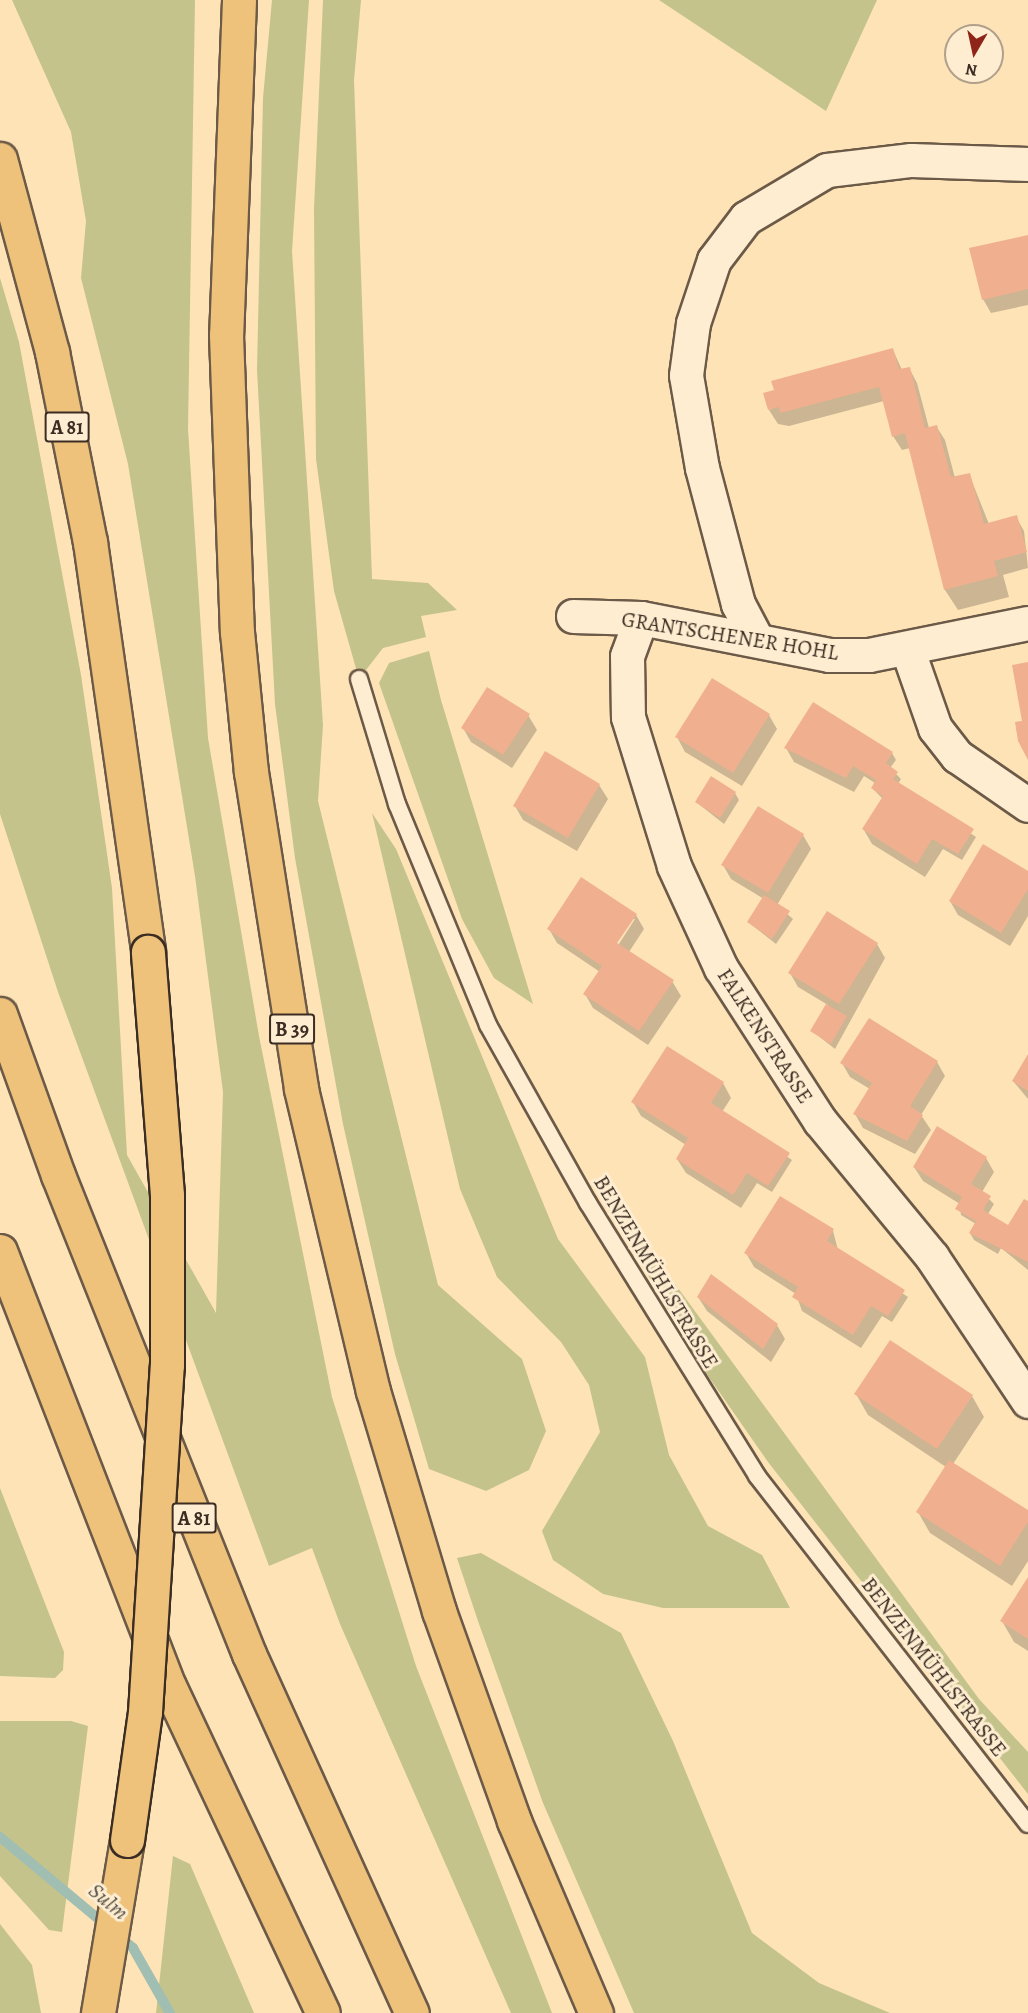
<!DOCTYPE html>
<html>
<head>
<meta charset="utf-8">
<style>
  body { margin:0 }
  #map { position:relative; width:1028px; height:2013px; overflow:hidden; background:#fee3b7; font-family:Alegreya,serif }
  div>[style] { position:absolute }
  [style*='--x'] { left:calc(var(--x)*1px); top:calc(var(--y)*1px); width:calc(var(--w)*1px); rotate:calc(var(--a)*1deg) }
  .green>* { inset:0; background:#c4c38c }
  .shadow>* { inset:0; background:#0003 }
  .stream>* { height:10px; margin:-5px; padding:0 5px; transform-origin:5px; border-radius:5px; background:#a0beb2 }
  .building>* { inset:0; background:#f0b090 }
  .roads { filter:drop-shadow(2px 0 #6c5a48) drop-shadow(-2px 0 #6c5a48) drop-shadow(0 2px #6c5a48) drop-shadow(0 -2px #6c5a48) }
  .lane>* { height:16px; margin:-8px; padding:0 8px; transform-origin:8px; border-radius:8px; background:#feedd0 }
  .street>* { height:33px; margin:-16.5px; padding:0 16.5px; transform-origin:16.5px; border-radius:16.5px; background:#feedd0 }
  .primary>* { height:33px; margin:-16.5px; padding:0 16.5px; transform-origin:16.5px; border-radius:16.5px; background:#efc27c }
  .highway>* { height:33px; margin:-16.5px; padding:0 16.5px; transform-origin:16.5px; border-radius:16.5px; background:#efc27c }
  .bridges { filter:drop-shadow(2px 0 #3b2d23) drop-shadow(-2px 0 #3b2d23) drop-shadow(0 2px #3b2d23) drop-shadow(0 -2px #3b2d23) }
  .highway-bridge>* { height:33px; margin:-16.5px; padding:0 16.5px; transform-origin:16.5px; border-radius:16.5px; background:#efc27c }
  span { translate:-50% -50%; white-space:nowrap; text-align:center; line-height:1.15; -webkit-text-stroke:6px #feedd0; paint-order:stroke }
  .shield-label span { padding:2px 4px; background:#feedd0; border:2px solid; border-radius:4px; -webkit-text-stroke-width:0 }
  .shield-label { font-size:20px; color:#3b2d23; font-weight:700 }
  .street-label { font-size:21px; color:#3b2d23 }
  .water-label { font-size:22px; color:#545147; font-style:italic }
  .north { position:absolute; left:944px; top:24px; width:60px; height:60px; box-sizing:border-box; background:#feedd0; border:2px solid #b0a08b; border-radius:50%; rotate:189deg; font-size:16px; font-weight:700; line-height:24px; text-align:center; color:#3b2d23 }
  .north::after { content:''; display:block; margin:auto; width:21px; height:27px; background:#8f2418; clip-path:polygon(50% 0,100% 100%,50% 72%,0 100%) }
</style>
</head>
<body>
<div id="map">
  <div class="green">
    <div style="clip-path:polygon(12px 0,195px 0,188px 429px,208px 738px,259px 1036px,332px 1397px,416px 1666px,552px 2013px,511px 2013px,340px 1624px,312px 1548px,269px 1566px,58px 992px,0 814px,0 278px,19px 342px,81px 675px,112px 888px,127px 1155px,216px 1313px,223px 1092px,195px 876px,128px 464px,81px 278px,86px 221px,71px 132px)"></div>
    <div style="clip-path:polygon(272px 0,309px 0,292px 251px,323px 725px,318px 801px,438px 1285px,522px 1359px,546px 1431px,529px 1470px,486px 1491px,429px 1469px,395px 1354px,343px 1124px,295px 858px,275px 704px,257px 370px,263px 98px)"></div>
    <div style="clip-path:polygon(323px 0,361px 0,354px 80px,372px 579px,428px 583px,457px 610px,421px 616px,426px 637px,383px 648px,359px 679px,334px 591px,316px 459px,314px 209px)"></div>
    <div style="clip-path:polygon(659px 0,877px 0,826px 111px)"></div>
    <div style="clip-path:polygon(429px 651px,441px 700px,533px 1004px,494px 978px,462px 919px,379px 683px,389px 663px)"></div>
    <div style="clip-path:polygon(372px 813px,396px 849px,558px 1239px,645px 1357px,669px 1455px,708px 1526px,762px 1555px,790px 1608px,663px 1608px,603px 1594px,553px 1560px,542px 1531px,600px 1432px,589px 1385px,561px 1342px,497px 1277px,460px 1189px)"></div>
    <div style="clip-path:polygon(648px 1247px,979px 1699px,1028px 1752px,1028px 1794px,768px 1462px,697px 1360px,641px 1263px)"></div>
    <div style="clip-path:polygon(0 1488px,64px 1652px,63px 1670px,55px 1678px,0 1676px)"></div>
    <div style="clip-path:polygon(481px 1553px,621px 1633px,673px 1741px,752px 1933px,819px 1983px,890px 2013px,634px 2013px,543px 1803px,478px 1621px,457px 1558px)"></div>
    <div style="clip-path:polygon(0 1721px,71px 1721px,88px 1726px,62px 1932px,49px 1930px,0 1876px)"></div>
    <div style="clip-path:polygon(173px 1856px,190px 1864px,254px 2013px,156px 2013px)"></div>
    <div style="clip-path:polygon(0 1924px,32px 1965px,41px 2013px,0 2013px)"></div>
  </div>
  <div class="shadow">
    <div style="clip-path:polygon(1028px 236px,1028px 305px,991px 313px,983px 299px)"></div>
    <div style="clip-path:polygon(893px 350px,902px 370px,909px 368px,917px 383px,929px 428px,936px 426px,945px 440px,955px 478px,969px 474px,989px 524px,1016px 517px,1024px 531px,1028px 568px,1003px 575px,1009px 597px,958px 610px,945px 590px,910px 448px,902px 450px,893px 436px,884px 401px,789px 426px,778px 424px,769px 410px)"></div>
    <div style="clip-path:polygon(528px 715px,537px 730px,512px 768px,471px 742px,463px 728px)"></div>
    <div style="clip-path:polygon(769px 715px,777px 729px,742px 786px,685px 752px,677px 737px)"></div>
    <div style="clip-path:polygon(786px 748px,892px 753px,896px 760px,890px 768px,901px 779px,898px 784px,976px 837px,962px 860px,943px 849px,925px 877px,872px 844px,864px 830px,883px 799px,872px 788px,875px 783px,864px 776px,854px 792px,794px 762px)"></div>
    <div style="clip-path:polygon(546px 753px,599px 785px,608px 799px,577px 851px,523px 820px,515px 806px)"></div>
    <div style="clip-path:polygon(735px 793px,739px 800px,724px 824px,696px 802px)"></div>
    <div style="clip-path:polygon(803px 835px,811px 849px,777px 905px,793px 919px,776px 944px,748px 922px,764px 899px,731px 879px,723px 865px)"></div>
    <div style="clip-path:polygon(1028px 872px,1028px 916px,1010px 946px,958px 915px,950px 901px)"></div>
    <div style="clip-path:polygon(evenodd,636px 915px,644px 929px,629px 952px,672px 981px,681px 996px,648px 1045px,593px 1008px,585px 994px,600px 972px,557px 943px,549px 929px,636px 915px,632px 919px,635px 919px,615px 950px,612px 948px,632px 919px)"></div>
    <div style="clip-path:polygon(877px 944px,885px 958px,835px 1049px,812px 1031px,828px 1005px,798px 987px,790px 973px)"></div>
    <div style="clip-path:polygon(1028px 1057px,1028px 1099px,1013px 1081px)"></div>
    <div style="clip-path:polygon(937px 1062px,945px 1076px,921px 1115px,931px 1130px,915px 1154px,863px 1128px,855px 1114px,870px 1089px,850px 1077px,842px 1063px)"></div>
    <div style="clip-path:polygon(723px 1083px,731px 1098px,722px 1112px,792px 1160px,772px 1192px,757px 1183px,741px 1208px,686px 1173px,677px 1159px,686px 1145px,641px 1116px,633px 1102px)"></div>
    <div style="clip-path:polygon(986px 1158px,994px 1172px,982px 1192px,994px 1204px,988px 1214px,1008px 1227px,1028px 1203px,1028px 1270px,1001px 1248px,998px 1254px,974px 1240px,970px 1233px,976px 1224px,961px 1215px,960px 1204px,923px 1181px,914px 1167px)"></div>
    <div style="clip-path:polygon(781px 1198px,833px 1231px,838px 1250px,908px 1297px,892px 1322px,882px 1316px,861px 1348px,802px 1311px,796px 1294px,754px 1267px,746px 1253px)"></div>
    <div style="clip-path:polygon(698px 1297px,777px 1325px,785px 1339px,771px 1362px,707px 1311px)"></div>
    <div style="clip-path:polygon(856px 1394px,972px 1396px,984px 1417px,953px 1464px,1028px 1512px,1028px 1561px,1012px 1586px,930px 1533px,918px 1512px,946px 1467px,868px 1415px)"></div>
    <div style="clip-path:polygon(1028px 1580px,1028px 1651px,1014px 1642px,1002px 1621px)"></div>
  </div>
  <div class="stream">
    <div style="--x:0;--y:1837;--w:173;--a:39.8"></div>
    <div style="--x:133;--y:1948;--w:75;--a:60.4"></div>
  </div>
  <div class="building">
    <div style="clip-path:polygon(1028px 235px,1028px 289px,982px 300px,969px 248px)"></div>
    <div style="clip-path:polygon(893px 348px,899px 369px,910px 367px,925px 428px,937px 425px,951px 477px,970px 473px,984px 524px,1017px 515px,1027px 552px,994px 561px,998px 576px,944px 590px,905px 433px,892px 437px,879px 387px,780px 413px,779px 407px,768px 410px,763px 393px,774px 390px,771px 381px)"></div>
    <div style="clip-path:polygon(1028px 662px,1028px 760px,1018px 741px,1015px 722px,1022px 721px,1012px 665px)"></div>
    <div style="clip-path:polygon(712px 678px,770px 714px,733px 773px,675px 737px)"></div>
    <div style="clip-path:polygon(487px 687px,530px 714px,503px 755px,461px 728px)"></div>
    <div style="clip-path:polygon(813px 702px,893px 752px,886px 763px,898px 772px,893px 779px,974px 829px,958px 854px,932px 839px,917px 864px,862px 829px,883px 796px,871px 788px,876px 780px,853px 766px,846px 778px,784px 748px)"></div>
    <div style="clip-path:polygon(545px 751px,600px 784px,568px 838px,513px 806px)"></div>
    <div style="clip-path:polygon(711px 776px,736px 792px,720px 818px,695px 802px)"></div>
    <div style="clip-path:polygon(758px 806px,804px 834px,768px 893px,721px 865px)"></div>
    <div style="clip-path:polygon(983px 844px,1028px 871px,1028px 889px,1001px 933px,949px 901px)"></div>
    <div style="clip-path:polygon(581px 877px,637px 914px,617px 943px,674px 980px,639px 1031px,583px 994px,602px 966px,547px 929px)"></div>
    <div style="clip-path:polygon(764px 895px,790px 911px,772px 939px,747px 922px)"></div>
    <div style="clip-path:polygon(827px 911px,878px 943px,839px 1004px,788px 973px)"></div>
    <div style="clip-path:polygon(826px 1004px,847px 1016px,831px 1044px,810px 1031px)"></div>
    <div style="clip-path:polygon(869px 1018px,938px 1061px,910px 1106px,923px 1115px,907px 1141px,853px 1114px,872px 1083px,840px 1063px)"></div>
    <div style="clip-path:polygon(667px 1046px,724px 1082px,711px 1103px,790px 1153px,768px 1186px,747px 1173px,733px 1195px,676px 1159px,688px 1138px,631px 1102px)"></div>
    <div style="clip-path:polygon(1028px 1054px,1028px 1091px,1012px 1081px)"></div>
    <div style="clip-path:polygon(937px 1126px,987px 1157px,971px 1184px,991px 1196px,983px 1210px,1008px 1225px,1024px 1199px,1028px 1201px,1028px 1262px,969px 1233px,976px 1221px,955px 1209px,962px 1197px,913px 1167px)"></div>
    <div style="clip-path:polygon(780px 1196px,834px 1229px,827px 1241px,905px 1290px,888px 1316px,871px 1306px,853px 1335px,792px 1297px,798px 1287px,744px 1253px)"></div>
    <div style="clip-path:polygon(711px 1274px,778px 1324px,763px 1349px,697px 1297px)"></div>
    <div style="clip-path:polygon(890px 1340px,973px 1395px,937px 1449px,854px 1394px)"></div>
    <div style="clip-path:polygon(949px 1460px,1028px 1510px,1028px 1522px,1000px 1566px,916px 1512px)"></div>
    <div style="clip-path:polygon(1028px 1577px,1028px 1639px,1000px 1621px)"></div>
  </div>
  <div class="roads">
    <div class="lane">
      <div style="--x:359;--y:679;--w:131;--a:73.1"></div>
      <div style="--x:397;--y:804;--w:239;--a:67.6"></div>
      <div style="--x:488;--y:1025;--w:204;--a:60.7"></div>
      <div style="--x:588;--y:1203;--w:321;--a:58.2"></div>
      <div style="--x:757;--y:1476;--w:441;--a:52.1"></div>
    </div>
    <div class="street">
      <div style="--x:573;--y:616;--w:68;--a:1.7"></div>
      <div style="--x:641;--y:618;--w:192;--a:11.1"></div>
      <div style="--x:829;--y:655;--w:40;--a:0"></div>
      <div style="--x:869;--y:655;--w:162;--a:-11.4"></div>
      <div style="--x:641;--y:618;--w:40;--a:110.2"></div>
      <div style="--x:627;--y:656;--w:61;--a:89.1"></div>
      <div style="--x:628;--y:717;--w:156;--a:72.8"></div>
      <div style="--x:674;--y:866;--w:112;--a:65.3"></div>
      <div style="--x:721;--y:968;--w:182;--a:57.1"></div>
      <div style="--x:820;--y:1121;--w:176;--a:50.5"></div>
      <div style="--x:932;--y:1257;--w:173;--a:56.3"></div>
      <div style="--x:757;--y:640;--w:41;--a:-117.8"></div>
      <div style="--x:738;--y:604;--w:141;--a:-104.8"></div>
      <div style="--x:702;--y:468;--w:94;--a:-99.8"></div>
      <div style="--x:686;--y:375;--w:52;--a:-82.3"></div>
      <div style="--x:693;--y:323;--w:66;--a:-71.6"></div>
      <div style="--x:714;--y:260;--w:53;--a:-52.7"></div>
      <div style="--x:746;--y:218;--w:94;--a:-30.7"></div>
      <div style="--x:827;--y:170;--w:85;--a:-6.8"></div>
      <div style="--x:911;--y:160;--w:117;--a:2"></div>
      <div style="--x:907;--y:648;--w:85;--a:70.7"></div>
      <div style="--x:935;--y:728;--w:36;--a:52"></div>
      <div style="--x:957;--y:756;--w:86;--a:34.6"></div>
    </div>
    <div class="primary">
      <div style="--x:239;--y:0;--w:335;--a:92.2"></div>
      <div style="--x:226;--y:335;--w:297;--a:87.9"></div>
      <div style="--x:237;--y:632;--w:141;--a:84.3"></div>
      <div style="--x:251;--y:772;--w:321;--a:81"></div>
      <div style="--x:301;--y:1089;--w:310;--a:76.6"></div>
      <div style="--x:373;--y:1391;--w:230;--a:73.3"></div>
      <div style="--x:439;--y:1611;--w:223;--a:70.3"></div>
      <div style="--x:514;--y:1821;--w:209;--a:66.9"></div>
    </div>
    <div class="highway">
      <div style="--x:0;--y:159;--w:200;--a:74.9"></div>
      <div style="--x:52;--y:352;--w:194;--a:78.7"></div>
      <div style="--x:90;--y:542;--w:414;--a:81.9"></div>
      <div style="--x:0;--y:1014;--w:171;--a:70.2"></div>
      <div style="--x:58;--y:1175;--w:516;--a:68.26"></div>
      <div style="--x:249;--y:1654;--w:394;--a:65.6"></div>
      <div style="--x:0;--y:1251;--w:467;--a:68.8"></div>
      <div style="--x:169;--y:1686;--w:361;--a:64.8"></div>
      <div style="--x:98;--y:2013;--w:175;--a:-80.5"></div>
    </div>
  </div>
  <div class="bridges">
    <div class="highway-bridge">
      <div style="--x:127;--y:1840;--w:129;--a:-82"></div>
      <div style="--x:145;--y:1712;--w:348;--a:-86.4"></div>
      <div style="--x:167;--y:1365;--w:170;--a:-90"></div>
      <div style="--x:167;--y:1195;--w:244;--a:-94.5"></div>
    </div>
  </div>
  <div class="shield-label">
    <span style="left:67px;top:427px">A 81</span>
    <span style="left:292px;top:1029px">B 39</span>
    <span style="left:194px;top:1518px">A 81</span>
  </div>
  <div class="street-label">
    <span style="left:730px;top:636px;rotate:9deg">GRANTSCHENER HOHL</span>
    <span style="left:765px;top:1036px;rotate:57deg">FALKENSTRASSE</span>
    <span style="left:656px;top:1272px;rotate:59deg">BENZENMÜHLSTRASSE</span>
    <span style="left:934px;top:1667px;rotate:52deg">BENZENMÜHLSTRASSE</span>
  </div>
  <div class="water-label">
    <span style="left:108px;top:1902px;rotate:40deg">Sulm</span>
  </div>
  <div class="north">N</div>
</div>
</body>
</html>
